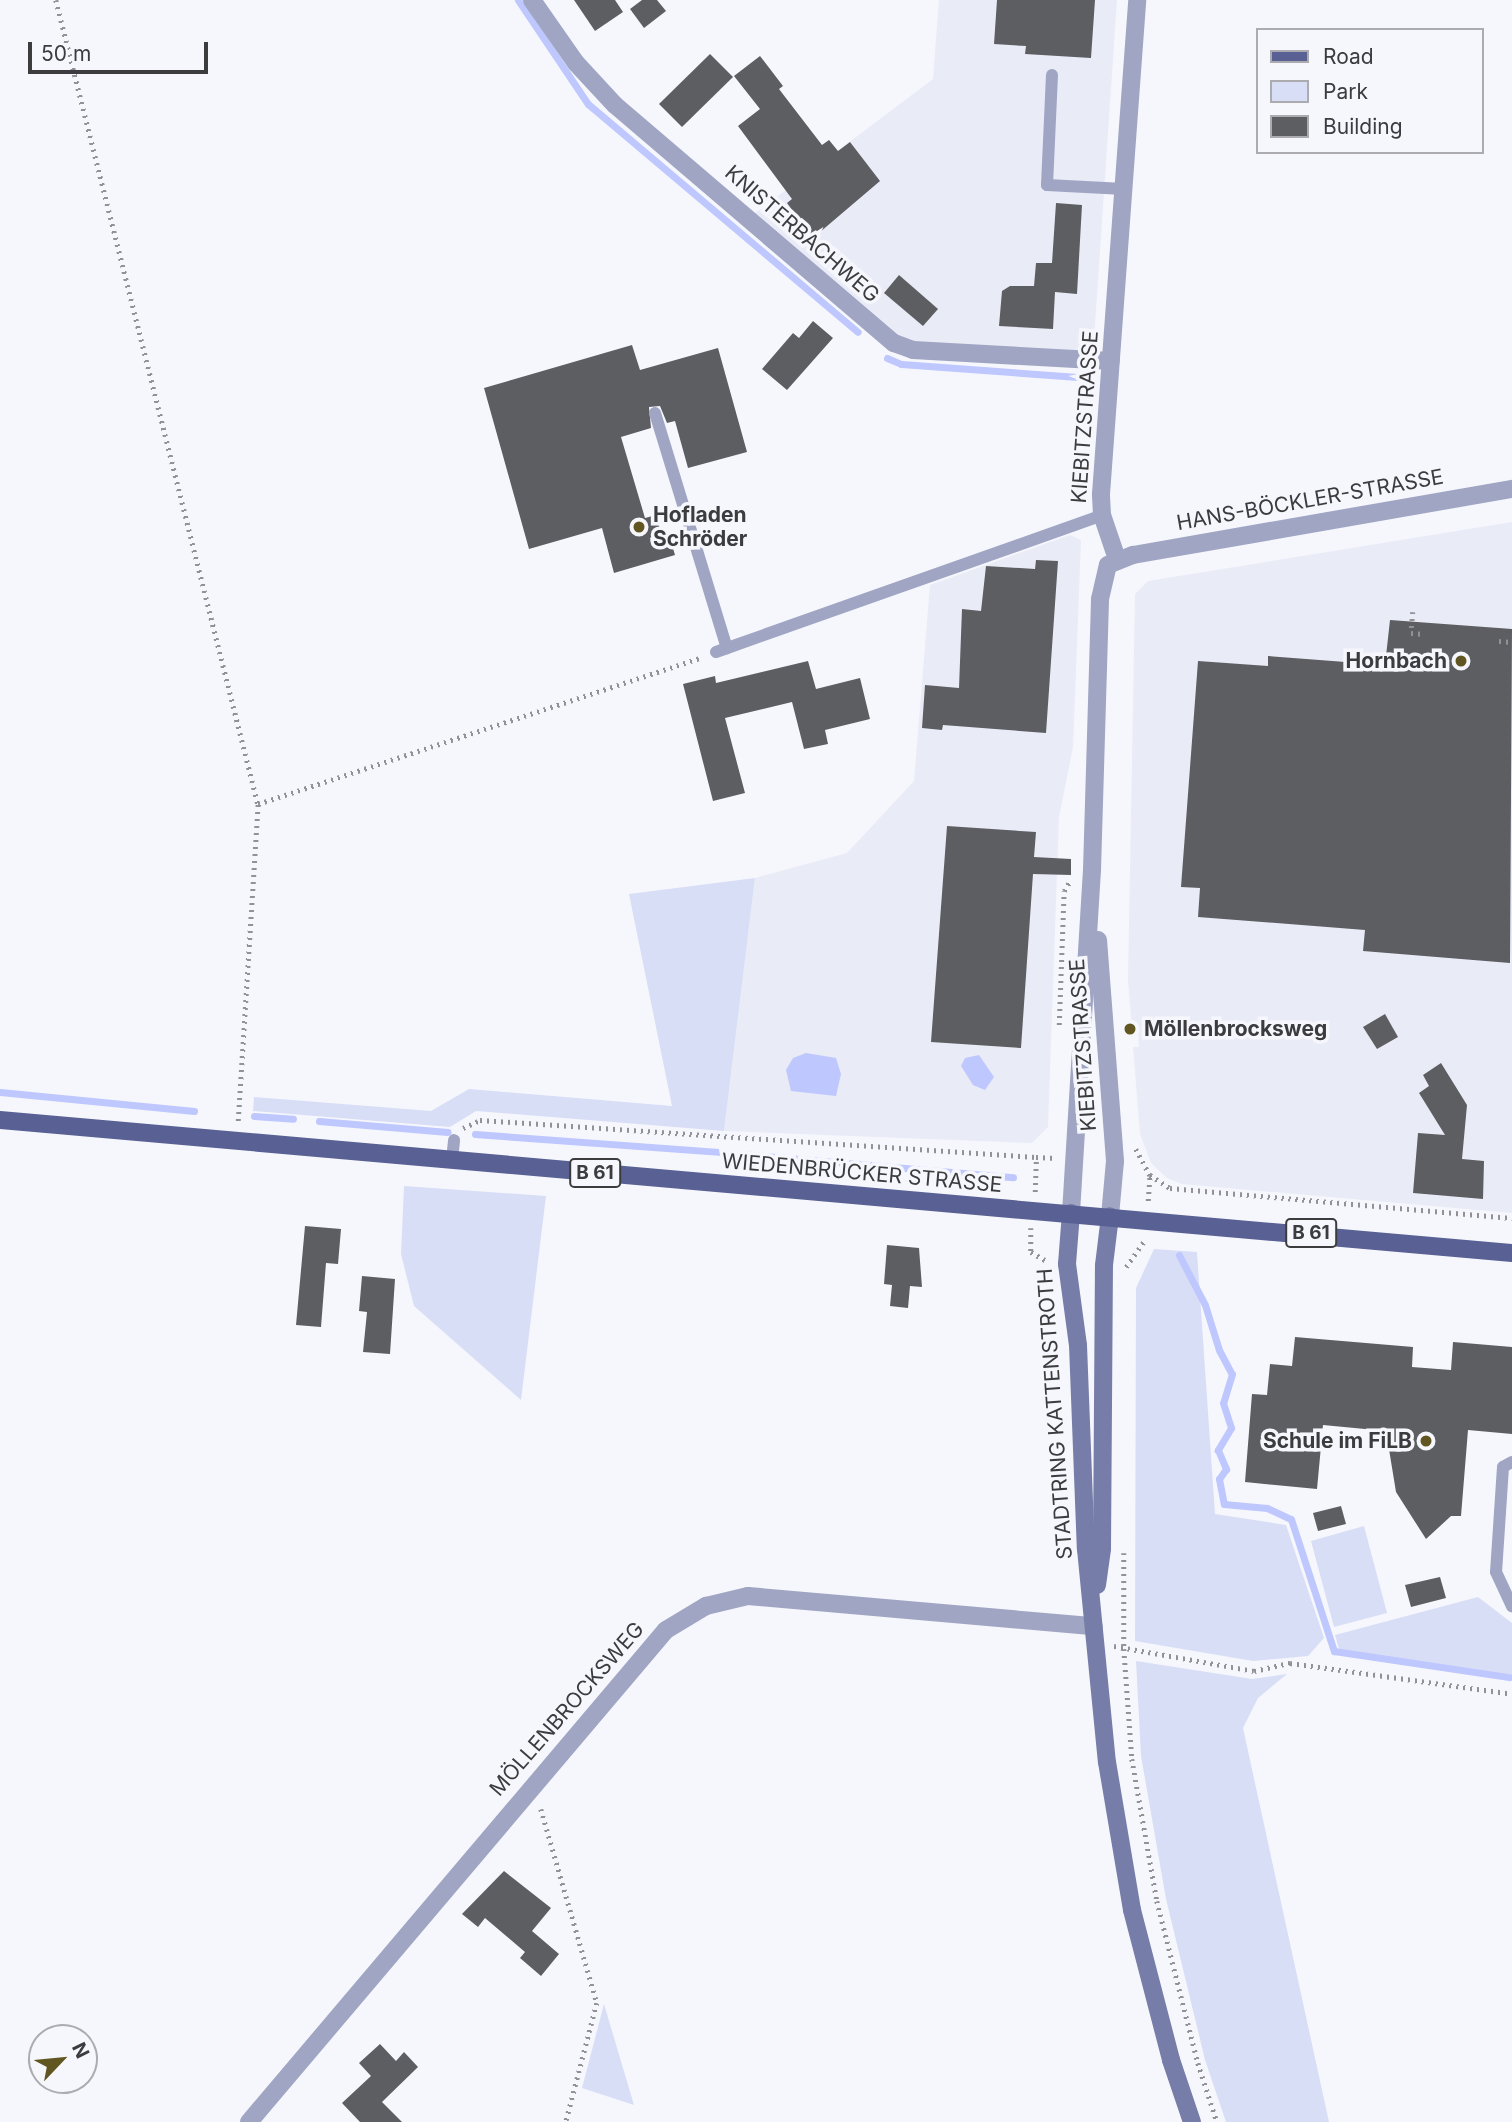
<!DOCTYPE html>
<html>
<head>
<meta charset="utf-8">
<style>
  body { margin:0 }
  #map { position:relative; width:1512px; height:2122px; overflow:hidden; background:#f6f7fc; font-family:Inter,sans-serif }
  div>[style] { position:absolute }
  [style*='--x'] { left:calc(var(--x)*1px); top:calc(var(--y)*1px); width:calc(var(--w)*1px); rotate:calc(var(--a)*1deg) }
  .built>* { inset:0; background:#e9ebf7 }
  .green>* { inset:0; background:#d9def7 }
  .water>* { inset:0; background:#bec7fe }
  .stream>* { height:7px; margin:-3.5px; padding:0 3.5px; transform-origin:3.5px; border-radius:3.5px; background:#bec7fe }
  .building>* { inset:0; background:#5d5e62 }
  .path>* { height:4.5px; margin-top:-2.25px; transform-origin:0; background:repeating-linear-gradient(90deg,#929296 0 2px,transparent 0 7px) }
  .lane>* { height:12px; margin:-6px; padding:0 6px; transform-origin:6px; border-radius:6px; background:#a0a5c3 }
  .street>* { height:18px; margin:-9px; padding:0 9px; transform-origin:9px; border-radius:9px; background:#a0a5c3 }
  .secondary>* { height:18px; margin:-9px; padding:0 9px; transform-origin:9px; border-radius:9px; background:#767da8 }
  .primary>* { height:18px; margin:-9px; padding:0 9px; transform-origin:9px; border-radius:9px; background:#596094 }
  .dots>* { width:19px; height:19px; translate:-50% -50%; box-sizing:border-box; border:4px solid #f6f7fc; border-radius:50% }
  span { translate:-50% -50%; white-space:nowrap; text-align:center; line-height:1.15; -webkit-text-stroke:7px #f6f7fc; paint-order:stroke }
  .shield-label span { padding:2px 5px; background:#f6f7fc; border:2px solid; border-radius:5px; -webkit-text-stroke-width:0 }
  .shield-label { font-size:19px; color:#3c3c3e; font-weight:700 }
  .street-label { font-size:21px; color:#3c3c3e }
  .poi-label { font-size:21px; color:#3c3c3e; font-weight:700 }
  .left { translate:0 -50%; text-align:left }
  .right { translate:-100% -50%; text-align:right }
  .legend { position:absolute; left:1256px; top:28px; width:228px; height:126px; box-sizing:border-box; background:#f6f7fc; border:2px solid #acacb0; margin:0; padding:9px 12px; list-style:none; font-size:21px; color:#3c3c3e }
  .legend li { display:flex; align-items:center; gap:14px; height:35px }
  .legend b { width:35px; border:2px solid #acacb0 }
  .north { position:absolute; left:28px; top:2024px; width:70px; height:70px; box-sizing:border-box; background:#f6f7fc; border:2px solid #acacb0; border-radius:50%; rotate:64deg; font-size:19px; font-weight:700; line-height:28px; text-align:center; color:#3c3c3e }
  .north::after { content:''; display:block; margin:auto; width:24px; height:32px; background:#615622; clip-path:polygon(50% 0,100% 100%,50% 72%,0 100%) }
  .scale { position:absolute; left:28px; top:42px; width:180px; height:32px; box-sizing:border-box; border:4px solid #3c3c3e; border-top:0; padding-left:9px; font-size:21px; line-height:24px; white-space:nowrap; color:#3c3c3e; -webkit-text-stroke:5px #f6f7fc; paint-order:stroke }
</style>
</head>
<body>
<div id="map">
  <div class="built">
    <div style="clip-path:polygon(939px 0,1117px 0,1094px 340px,1080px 352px,914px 343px,898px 337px,754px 214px,933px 79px)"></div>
    <div style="clip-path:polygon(1512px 522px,1512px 1213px,1182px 1184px,1167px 1178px,1151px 1163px,1140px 1134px,1133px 1047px,1139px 1047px,1138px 1028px,1132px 1028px,1128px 981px,1135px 594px,1148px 581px)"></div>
    <div style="clip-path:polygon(1070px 535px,1081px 540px,1073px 747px,1059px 817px,1048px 1127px,1032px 1143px,724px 1131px,755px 878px,847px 853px,914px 781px,930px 585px)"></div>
  </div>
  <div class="green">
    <div style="clip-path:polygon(755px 878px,724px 1131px,476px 1111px,450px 1127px,253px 1111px,254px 1097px,431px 1111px,469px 1089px,672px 1106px,629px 894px)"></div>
    <div style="clip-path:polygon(404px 1186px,546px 1196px,521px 1400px,414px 1306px,401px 1254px)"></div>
    <div style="clip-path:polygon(1154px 1249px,1197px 1252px,1215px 1514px,1286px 1525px,1324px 1638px,1308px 1656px,1253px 1661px,1135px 1641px,1136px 1288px)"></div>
    <div style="clip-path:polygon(1364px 1526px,1387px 1613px,1334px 1627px,1311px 1541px)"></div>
    <div style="clip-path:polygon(1478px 1597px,1512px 1623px,1512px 1676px,1339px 1649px,1335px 1635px)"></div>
    <div style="clip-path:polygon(1136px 1661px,1252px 1679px,1287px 1674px,1258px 1698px,1243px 1728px,1329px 2122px,1226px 2122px,1205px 2060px,1166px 1899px,1141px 1756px)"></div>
    <div style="clip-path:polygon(604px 2004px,634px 2105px,582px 2088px)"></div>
  </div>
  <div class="water">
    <div style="clip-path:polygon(806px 1053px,836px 1058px,841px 1074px,836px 1096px,791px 1091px,786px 1070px,793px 1058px)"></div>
    <div style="clip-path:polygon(979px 1055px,994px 1077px,985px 1090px,973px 1085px,961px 1066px,965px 1058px)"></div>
  </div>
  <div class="stream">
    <div style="--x:518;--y:0;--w:125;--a:56.1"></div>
    <div style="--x:588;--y:104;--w:353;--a:40.2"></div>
    <div style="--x:887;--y:358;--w:15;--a:23"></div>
    <div style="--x:901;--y:364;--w:177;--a:4.2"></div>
    <div style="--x:0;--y:1092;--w:195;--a:5.6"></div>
    <div style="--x:254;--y:1116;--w:39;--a:4"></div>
    <div style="--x:319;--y:1121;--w:129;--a:4.9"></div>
    <div style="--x:475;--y:1134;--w:244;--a:4.2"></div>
    <div style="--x:742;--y:1154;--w:272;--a:4.9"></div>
    <div style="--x:1179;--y:1255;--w:56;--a:62.5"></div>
    <div style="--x:1205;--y:1305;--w:47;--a:72.7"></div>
    <div style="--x:1219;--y:1350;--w:27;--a:62"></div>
    <div style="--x:1232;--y:1374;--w:30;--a:107"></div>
    <div style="--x:1223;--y:1403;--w:26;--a:72"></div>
    <div style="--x:1231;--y:1428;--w:26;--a:121"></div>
    <div style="--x:1218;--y:1450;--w:21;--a:67"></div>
    <div style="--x:1226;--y:1469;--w:12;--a:125"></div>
    <div style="--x:1219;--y:1479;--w:25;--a:79"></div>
    <div style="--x:1224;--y:1504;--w:43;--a:5.3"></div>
    <div style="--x:1267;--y:1508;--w:26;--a:25"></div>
    <div style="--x:1291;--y:1519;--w:139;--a:72"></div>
    <div style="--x:1334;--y:1651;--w:177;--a:8.5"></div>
  </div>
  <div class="building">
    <div style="clip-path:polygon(574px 0,615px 0,623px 12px,595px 31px)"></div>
    <div style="clip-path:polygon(642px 0,657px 0,666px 11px,644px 28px,630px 9px)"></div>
    <div style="clip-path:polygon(997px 0,1095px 0,1091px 58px,1025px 54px,1026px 46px,994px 44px)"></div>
    <div style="clip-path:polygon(710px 54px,733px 77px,682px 127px,659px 104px)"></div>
    <div style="clip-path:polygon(760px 56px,783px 86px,779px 89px,822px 145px,829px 140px,838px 151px,850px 142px,880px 181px,813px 238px,787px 203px,792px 199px,738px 126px,760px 109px,734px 76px)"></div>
    <div style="clip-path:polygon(1056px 203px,1082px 205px,1077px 294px,1055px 292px,1053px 329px,999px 326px,1002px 291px,1010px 286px,1034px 286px,1036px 263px,1052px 263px)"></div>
    <div style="clip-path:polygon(899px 275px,938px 309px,923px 326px,884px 293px)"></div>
    <div style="clip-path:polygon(813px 321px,833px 338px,787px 390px,762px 369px,793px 333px,799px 338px)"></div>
    <div style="clip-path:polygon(632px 345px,640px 370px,718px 348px,747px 452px,688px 468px,675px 421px,667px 423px,660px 406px,649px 407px,651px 428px,621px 437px,645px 518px,656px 515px,663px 540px,670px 538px,675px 555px,614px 573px,602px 528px,529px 549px,484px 388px)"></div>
    <div style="clip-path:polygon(1036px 560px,1058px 561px,1046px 733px,943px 725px,942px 730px,922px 728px,925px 685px,959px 688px,962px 609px,981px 611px,986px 566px,1035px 569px)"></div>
    <div style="clip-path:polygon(1390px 620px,1512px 629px,1510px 963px,1363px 951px,1365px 930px,1198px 917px,1200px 888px,1181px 887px,1198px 661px,1268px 666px,1268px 656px,1385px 665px)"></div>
    <div style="clip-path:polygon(808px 661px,816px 689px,860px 678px,870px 719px,825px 730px,828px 744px,804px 749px,792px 702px,725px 718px,745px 793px,713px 801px,683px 684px,715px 676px,716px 683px)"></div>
    <div style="clip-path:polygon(947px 826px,1036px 832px,1034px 857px,1071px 859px,1071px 875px,1033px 874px,1021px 1048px,931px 1042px)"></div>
    <div style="clip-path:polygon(1385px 1014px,1398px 1037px,1377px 1049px,1363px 1027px)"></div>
    <div style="clip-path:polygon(1441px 1063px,1467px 1105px,1462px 1159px,1484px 1161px,1483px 1199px,1413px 1193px,1418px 1133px,1445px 1135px,1419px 1093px,1429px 1086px,1423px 1075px)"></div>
    <div style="clip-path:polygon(305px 1226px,341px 1229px,338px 1264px,326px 1263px,321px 1327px,296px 1325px)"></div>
    <div style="clip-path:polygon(887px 1245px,919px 1248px,922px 1287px,910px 1286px,908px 1308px,890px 1306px,892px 1285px,884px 1284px)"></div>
    <div style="clip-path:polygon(362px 1276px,395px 1279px,390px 1354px,363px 1352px,367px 1312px,359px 1311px)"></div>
    <div style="clip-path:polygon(1295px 1337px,1413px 1347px,1412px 1367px,1451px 1370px,1453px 1342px,1512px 1347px,1512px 1434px,1468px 1430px,1461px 1516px,1451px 1516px,1426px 1539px,1396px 1492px,1386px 1431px,1323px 1425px,1317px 1489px,1245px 1482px,1252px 1394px,1267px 1395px,1270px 1364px,1292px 1366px)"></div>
    <div style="clip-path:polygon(1341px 1506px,1346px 1524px,1318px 1531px,1313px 1513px)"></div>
    <div style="clip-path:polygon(1440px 1577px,1446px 1598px,1411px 1607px,1405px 1585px)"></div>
    <div style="clip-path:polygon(504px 1871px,551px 1908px,532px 1931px,559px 1954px,541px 1976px,520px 1958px,525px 1952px,485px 1918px,478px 1927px,462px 1914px)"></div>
    <div style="clip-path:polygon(380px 2044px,396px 2061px,404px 2052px,418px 2067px,382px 2102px,402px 2122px,360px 2122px,342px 2103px,371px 2076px,359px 2063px)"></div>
  </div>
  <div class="path">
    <div style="--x:56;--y:0;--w:829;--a:75.9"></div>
    <div style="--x:1413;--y:612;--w:21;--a:95"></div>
    <div style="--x:1411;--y:633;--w:14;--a:4"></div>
    <div style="--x:1499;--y:641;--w:13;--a:4"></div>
    <div style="--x:1059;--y:1025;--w:134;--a:-87.9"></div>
    <div style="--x:1064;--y:891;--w:12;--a:-59"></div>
    <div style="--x:238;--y:1121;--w:318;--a:-86.4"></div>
    <div style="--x:258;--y:804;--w:468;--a:-18.3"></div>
    <div style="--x:463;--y:1128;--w:19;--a:-25"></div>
    <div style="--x:480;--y:1120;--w:557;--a:3.81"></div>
    <div style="--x:1136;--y:1149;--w:30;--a:62"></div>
    <div style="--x:1150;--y:1175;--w:24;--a:33"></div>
    <div style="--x:1170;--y:1188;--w:343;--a:5"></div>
    <div style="--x:1035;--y:1192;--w:35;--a:-88"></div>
    <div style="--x:1036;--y:1157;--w:20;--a:3"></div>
    <div style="--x:1148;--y:1201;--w:26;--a:-86"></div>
    <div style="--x:1031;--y:1228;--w:24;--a:90"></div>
    <div style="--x:1031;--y:1252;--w:20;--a:30"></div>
    <div style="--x:1126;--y:1267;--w:32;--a:-55"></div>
    <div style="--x:1124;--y:1553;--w:96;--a:90"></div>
    <div style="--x:1124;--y:1649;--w:110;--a:85.8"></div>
    <div style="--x:1132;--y:1759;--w:144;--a:80"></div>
    <div style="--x:1157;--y:1901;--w:167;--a:75.8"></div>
    <div style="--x:1198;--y:2063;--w:62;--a:72.1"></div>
    <div style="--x:1114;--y:1646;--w:142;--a:10.1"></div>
    <div style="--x:1254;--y:1671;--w:37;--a:-13"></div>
    <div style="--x:1290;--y:1663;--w:224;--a:7.9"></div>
    <div style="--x:541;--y:1809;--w:202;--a:73.9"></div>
    <div style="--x:597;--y:2003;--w:123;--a:104.6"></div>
  </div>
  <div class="lane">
    <div style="--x:1052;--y:75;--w:110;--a:92.6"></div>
    <div style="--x:1047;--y:185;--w:77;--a:3"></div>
    <div style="--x:655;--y:413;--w:246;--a:73"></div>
    <div style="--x:716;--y:652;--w:410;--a:-19.5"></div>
    <div style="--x:452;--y:1160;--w:20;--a:-84"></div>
    <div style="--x:1512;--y:1462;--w:10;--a:151"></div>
    <div style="--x:1503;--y:1467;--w:105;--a:93.8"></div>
    <div style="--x:1496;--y:1572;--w:38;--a:65"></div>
  </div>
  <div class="street">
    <div style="--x:532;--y:0;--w:77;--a:55.1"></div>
    <div style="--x:576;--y:63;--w:57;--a:47.1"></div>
    <div style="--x:615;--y:105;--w:367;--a:40.5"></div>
    <div style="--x:894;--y:343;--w:20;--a:20"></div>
    <div style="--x:913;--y:350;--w:198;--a:3.2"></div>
    <div style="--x:1117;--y:559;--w:46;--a:-108.8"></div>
    <div style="--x:1102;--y:515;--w:21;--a:-93"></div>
    <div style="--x:1101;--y:494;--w:495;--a:-85.8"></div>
    <div style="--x:1098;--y:940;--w:222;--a:85.6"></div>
    <div style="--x:1115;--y:1161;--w:55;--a:95.2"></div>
    <div style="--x:1071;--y:1213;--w:344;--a:-86.5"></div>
    <div style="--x:1092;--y:870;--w:271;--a:-88.3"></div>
    <div style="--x:1100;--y:599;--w:35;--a:-77"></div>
    <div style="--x:1108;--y:565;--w:27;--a:-22"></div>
    <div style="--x:1133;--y:555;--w:385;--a:-9.9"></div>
    <div style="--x:249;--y:2122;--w:645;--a:-49.72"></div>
    <div style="--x:666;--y:1630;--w:47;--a:-31"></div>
    <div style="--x:706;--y:1606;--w:43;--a:-13.4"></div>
    <div style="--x:748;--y:1596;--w:347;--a:5"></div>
  </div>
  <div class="secondary">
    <div style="--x:1071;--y:1213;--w:51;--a:94.5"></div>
    <div style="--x:1067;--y:1264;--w:82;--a:82.3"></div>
    <div style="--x:1078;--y:1345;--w:204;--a:87.8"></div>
    <div style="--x:1086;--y:1549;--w:214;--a:84.4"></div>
    <div style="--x:1107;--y:1762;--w:150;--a:80.4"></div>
    <div style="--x:1132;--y:1910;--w:155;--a:75.4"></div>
    <div style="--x:1171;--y:2060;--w:65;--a:71.3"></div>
    <div style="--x:1097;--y:1585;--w:37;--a:-82"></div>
    <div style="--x:1102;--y:1548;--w:283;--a:-89.6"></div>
    <div style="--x:1104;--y:1265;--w:49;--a:-83"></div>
  </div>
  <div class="primary">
    <div style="--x:0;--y:1120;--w:1518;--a:5.03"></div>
  </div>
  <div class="dots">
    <div style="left:639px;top:527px;background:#615622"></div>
    <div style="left:1461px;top:661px;background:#615622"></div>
    <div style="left:1130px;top:1029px;background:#615622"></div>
    <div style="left:1426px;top:1441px;background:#615622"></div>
  </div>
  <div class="shield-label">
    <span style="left:595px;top:1173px">B 61</span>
    <span style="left:1311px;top:1233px">B 61</span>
  </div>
  <div class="street-label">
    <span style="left:802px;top:234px;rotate:41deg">KNISTERBACHWEG</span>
    <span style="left:1085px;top:417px;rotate:-86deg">KIEBITZSTRASSE</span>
    <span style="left:1310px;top:500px;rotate:-10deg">HANS-BÖCKLER-STRASSE</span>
    <span style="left:1083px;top:1045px;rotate:-94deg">KIEBITZSTRASSE</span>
    <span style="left:862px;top:1173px;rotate:5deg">WIEDENBRÜCKER STRASSE</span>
    <span style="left:1055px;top:1414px;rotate:-94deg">STADTRING KATTENSTROTH</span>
    <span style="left:567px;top:1709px;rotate:-49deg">MÖLLENBROCKSWEG</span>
  </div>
  <div class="poi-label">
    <span class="left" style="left:653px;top:527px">Hofladen<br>Schröder</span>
    <span class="right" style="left:1447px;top:661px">Hornbach</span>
    <span class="left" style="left:1144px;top:1029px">Möllenbrocksweg</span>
    <span class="right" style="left:1412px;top:1441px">Schule im FiLB</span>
  </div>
  <ul class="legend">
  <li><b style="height:9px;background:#596094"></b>Road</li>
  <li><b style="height:19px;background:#d9def7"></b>Park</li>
  <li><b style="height:19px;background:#5d5e62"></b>Building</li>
  </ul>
  <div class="north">N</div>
  <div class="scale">50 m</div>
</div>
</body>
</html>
